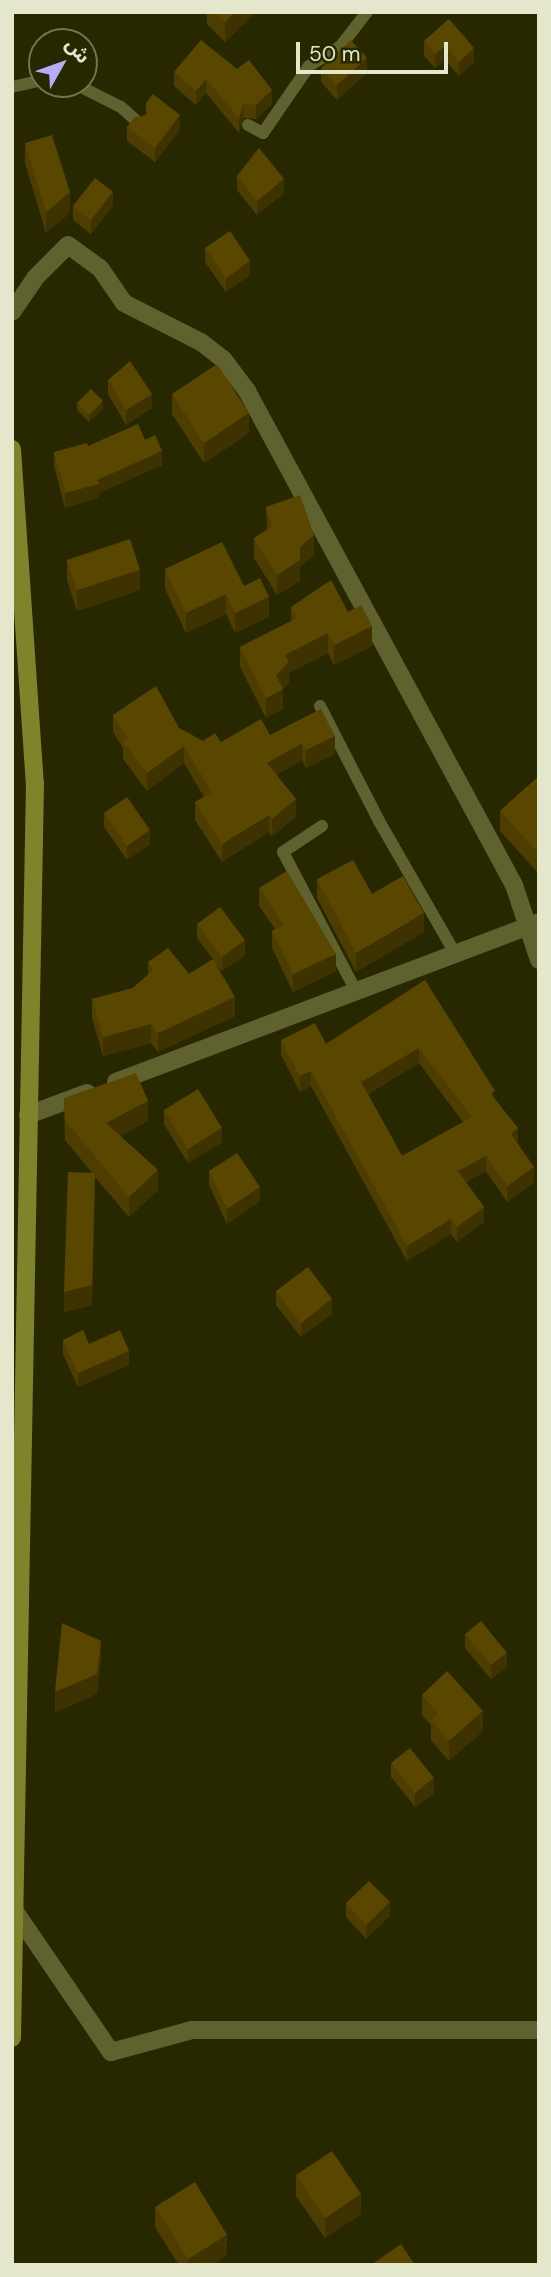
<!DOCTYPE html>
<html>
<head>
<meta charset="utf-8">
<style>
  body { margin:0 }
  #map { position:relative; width:551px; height:2277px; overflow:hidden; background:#272800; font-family:"DM Sans","Noto Sans Arabic",sans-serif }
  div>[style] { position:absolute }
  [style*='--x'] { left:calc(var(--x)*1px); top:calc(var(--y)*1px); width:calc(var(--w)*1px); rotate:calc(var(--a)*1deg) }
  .service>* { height:12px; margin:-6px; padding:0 6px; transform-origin:6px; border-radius:6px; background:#5f622e }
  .minor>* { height:18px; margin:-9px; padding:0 9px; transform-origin:9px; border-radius:9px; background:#5f622e }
  .secondary>* { height:18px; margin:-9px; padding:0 9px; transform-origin:9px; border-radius:9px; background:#7f8329 }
  .wall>* { inset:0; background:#4d3d00 }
  .shaded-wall>* { inset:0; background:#3e3200 }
  .building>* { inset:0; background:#594700 }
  span { translate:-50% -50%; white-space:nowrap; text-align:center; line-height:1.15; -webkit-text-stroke:5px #272800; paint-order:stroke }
  .frame { position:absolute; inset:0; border:14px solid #e4e7cc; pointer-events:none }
  .north { position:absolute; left:28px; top:28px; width:70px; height:70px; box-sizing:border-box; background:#272800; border:2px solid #737452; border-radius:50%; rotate:50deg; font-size:19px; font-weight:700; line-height:28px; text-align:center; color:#e4e7cc }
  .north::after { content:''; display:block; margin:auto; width:24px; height:32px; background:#b8abf7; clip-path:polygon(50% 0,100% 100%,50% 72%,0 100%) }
  .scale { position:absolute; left:296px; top:42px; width:152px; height:32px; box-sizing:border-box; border:4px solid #e4e7cc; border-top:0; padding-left:9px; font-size:21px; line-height:24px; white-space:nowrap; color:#e4e7cc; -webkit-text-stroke:5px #272800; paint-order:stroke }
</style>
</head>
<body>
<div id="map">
  <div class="service">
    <div style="--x:75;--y:84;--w:51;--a:26.6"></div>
    <div style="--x:121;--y:107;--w:25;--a:42"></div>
    <div style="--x:12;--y:87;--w:31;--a:-13"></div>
    <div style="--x:248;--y:125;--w:17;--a:28"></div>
    <div style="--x:263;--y:133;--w:81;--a:-55.5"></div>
    <div style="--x:309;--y:66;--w:36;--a:-32"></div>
    <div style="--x:340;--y:47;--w:44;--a:-52.4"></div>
    <div style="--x:320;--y:706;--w:129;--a:62.8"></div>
    <div style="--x:379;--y:821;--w:155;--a:60.1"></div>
    <div style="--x:322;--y:826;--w:47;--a:146.3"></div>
    <div style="--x:283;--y:852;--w:159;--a:62.3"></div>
  </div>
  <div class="minor">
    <div style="--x:12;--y:312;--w:42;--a:-55.6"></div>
    <div style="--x:36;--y:277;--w:45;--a:-45"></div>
    <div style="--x:68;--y:245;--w:39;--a:36"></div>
    <div style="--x:100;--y:268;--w:42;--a:55.6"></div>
    <div style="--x:124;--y:303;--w:86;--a:26.9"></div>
    <div style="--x:201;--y:342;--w:28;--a:38"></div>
    <div style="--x:223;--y:359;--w:40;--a:53"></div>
    <div style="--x:247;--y:391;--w:562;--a:61.61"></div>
    <div style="--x:514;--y:885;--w:79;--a:71.6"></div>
    <div style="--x:116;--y:1082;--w:452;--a:-20.7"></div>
    <div style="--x:28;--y:1115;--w:63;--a:-20.4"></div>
    <div style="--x:14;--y:1910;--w:172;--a:55.7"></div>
    <div style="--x:111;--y:2052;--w:84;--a:-15.2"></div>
    <div style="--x:192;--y:2030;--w:347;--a:0"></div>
  </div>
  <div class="secondary">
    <div style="--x:12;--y:449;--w:335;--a:86.1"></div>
    <div style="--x:35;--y:783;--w:1255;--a:91.05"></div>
  </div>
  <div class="wall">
    <div style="clip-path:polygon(207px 12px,256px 12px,225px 42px,207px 24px)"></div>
    <div style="clip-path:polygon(449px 19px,474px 62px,459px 76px,445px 60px,435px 68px,424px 56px,424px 41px)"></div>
    <div style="clip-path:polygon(321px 68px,367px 73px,337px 100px,321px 82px)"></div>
    <div style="clip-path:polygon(237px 69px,272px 104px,256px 119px,243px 118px,239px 133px,206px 93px,196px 105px,174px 86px,174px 72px)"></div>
    <div style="clip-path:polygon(146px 103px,180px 130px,155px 162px,127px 141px,127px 127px,146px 115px)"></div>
    <div style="clip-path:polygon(25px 143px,70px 213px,46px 233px,25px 163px)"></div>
    <div style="clip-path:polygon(237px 176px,284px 193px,257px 215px,237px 190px)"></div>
    <div style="clip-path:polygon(73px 206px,113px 206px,91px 234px,73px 220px)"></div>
    <div style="clip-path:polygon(205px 248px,250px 275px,226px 292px,205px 262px)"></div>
    <div style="clip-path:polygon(108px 380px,152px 408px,126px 425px,108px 394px)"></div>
    <div style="clip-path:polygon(172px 394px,249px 433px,204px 463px,172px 414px)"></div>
    <div style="clip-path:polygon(77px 403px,103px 409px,89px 422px,77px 410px)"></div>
    <div style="clip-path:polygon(145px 440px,162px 465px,99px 493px,99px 498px,65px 508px,54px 466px,54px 452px,88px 446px)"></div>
    <div style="clip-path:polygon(266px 507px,314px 555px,300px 567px,300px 581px,277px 595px,254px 558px,254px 538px,267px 530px)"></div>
    <div style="clip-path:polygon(67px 560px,140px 590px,77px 611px,67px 580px)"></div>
    <div style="clip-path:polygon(165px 569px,244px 586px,269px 617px,235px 633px,226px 614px,186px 633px,165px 589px)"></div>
    <div style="clip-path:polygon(291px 607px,348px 612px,372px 646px,334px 665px,328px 653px,289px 673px,289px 683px,283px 689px,283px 709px,266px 718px,240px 667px,240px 647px,291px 621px)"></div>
    <div style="clip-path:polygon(321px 709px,335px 754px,306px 768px,302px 760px,276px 775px,296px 817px,272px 836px,269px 832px,222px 862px,195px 820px,195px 802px,204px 797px,184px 763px,147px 791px,123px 759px,123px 748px,113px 732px,113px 715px,179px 728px,203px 741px,221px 742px,270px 735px)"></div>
    <div style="clip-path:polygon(539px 776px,539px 874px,500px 831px,500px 811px)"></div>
    <div style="clip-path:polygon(104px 813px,150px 844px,127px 860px,104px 827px)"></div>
    <div style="clip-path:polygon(317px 879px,372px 894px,424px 932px,356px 972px,317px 898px)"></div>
    <div style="clip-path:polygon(259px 888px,336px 971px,293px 992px,272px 948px,272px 931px,275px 929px,259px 906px)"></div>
    <div style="clip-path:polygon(197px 924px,245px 955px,222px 971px,216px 964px,235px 1016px,158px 1052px,151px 1043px,103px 1056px,92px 1018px,92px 999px,133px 988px,148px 975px,148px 962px,189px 974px,213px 959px,197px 938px)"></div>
    <div style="clip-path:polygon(evenodd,425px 980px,495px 1099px,518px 1144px,534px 1182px,507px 1202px,486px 1171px,466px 1182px,484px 1222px,457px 1242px,451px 1234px,407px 1261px,311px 1086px,300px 1092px,281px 1055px,281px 1040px,326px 1044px,425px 980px,419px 1063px,463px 1122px,402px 1156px,368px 1094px,419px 1063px)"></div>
    <div style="clip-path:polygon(64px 1098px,148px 1121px,120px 1136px,158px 1190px,129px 1217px,95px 1177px,92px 1305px,64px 1312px,92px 1173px,65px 1140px)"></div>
    <div style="clip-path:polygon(164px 1110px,222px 1142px,188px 1163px,164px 1124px)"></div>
    <div style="clip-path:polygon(209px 1171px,260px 1201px,227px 1224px,209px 1185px)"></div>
    <div style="clip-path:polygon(276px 1291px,332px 1314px,301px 1337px,276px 1305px)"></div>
    <div style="clip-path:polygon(63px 1340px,89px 1344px,129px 1365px,78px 1387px,63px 1354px)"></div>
    <div style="clip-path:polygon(465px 1634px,507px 1667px,491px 1679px,465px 1648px)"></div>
    <div style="clip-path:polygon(422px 1695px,483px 1731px,449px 1761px,431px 1740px,431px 1725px,422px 1715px)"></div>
    <div style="clip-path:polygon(391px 1763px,434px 1793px,415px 1807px,391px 1777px)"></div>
    <div style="clip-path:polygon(346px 1903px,390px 1916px,366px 1939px,346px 1917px)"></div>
    <div style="clip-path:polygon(296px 2175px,361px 2214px,325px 2238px,296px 2196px)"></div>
    <div style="clip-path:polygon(155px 2207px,227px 2255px,212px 2265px,179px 2265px,155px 2227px)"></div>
  </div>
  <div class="shaded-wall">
    <div style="clip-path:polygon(235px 12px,256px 12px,225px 42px,225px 22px)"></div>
    <div style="clip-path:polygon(445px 46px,445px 60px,435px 68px,435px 54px)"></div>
    <div style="clip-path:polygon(474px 48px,474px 62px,459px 76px,459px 62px)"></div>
    <div style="clip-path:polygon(367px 58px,367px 73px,337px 100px,337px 85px)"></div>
    <div style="clip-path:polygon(206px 79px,206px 93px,196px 105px,196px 91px)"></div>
    <div style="clip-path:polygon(272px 90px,272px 104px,256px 119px,256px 105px)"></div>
    <div style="clip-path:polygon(243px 104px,243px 118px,239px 133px,239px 118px)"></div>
    <div style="clip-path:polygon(180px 115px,180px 130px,155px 162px,155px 148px)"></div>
    <div style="clip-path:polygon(284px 179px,284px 193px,257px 215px,257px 201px)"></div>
    <div style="clip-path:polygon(70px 192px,70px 213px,46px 233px,46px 212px)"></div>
    <div style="clip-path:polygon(113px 192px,113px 206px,91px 234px,91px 220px)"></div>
    <div style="clip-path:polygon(250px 261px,250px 275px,226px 292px,226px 278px)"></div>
    <div style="clip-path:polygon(152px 394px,152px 408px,126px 425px,126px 410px)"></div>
    <div style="clip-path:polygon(103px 401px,103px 409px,89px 422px,89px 415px)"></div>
    <div style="clip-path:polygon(249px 413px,249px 433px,204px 463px,204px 443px)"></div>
    <div style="clip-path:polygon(162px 451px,162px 465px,99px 493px,99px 498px,65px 508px,65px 493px)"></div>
    <div style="clip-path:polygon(314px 535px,314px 555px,300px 567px,300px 547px)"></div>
    <div style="clip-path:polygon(300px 560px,300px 581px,277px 595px,277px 575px)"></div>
    <div style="clip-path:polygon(140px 570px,140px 590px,77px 611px,77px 590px)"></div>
    <div style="clip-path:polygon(226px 594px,226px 614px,186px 633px,186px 613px)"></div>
    <div style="clip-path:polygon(269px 597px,269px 617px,235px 633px,235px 613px)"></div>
    <div style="clip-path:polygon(372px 626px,372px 646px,334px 665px,334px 645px)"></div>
    <div style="clip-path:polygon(328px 633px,328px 653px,289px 673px,289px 683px,282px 690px,283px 689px,283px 709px,266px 718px,266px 698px,285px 655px)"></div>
    <div style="clip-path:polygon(335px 736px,335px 754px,306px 768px,306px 750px)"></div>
    <div style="clip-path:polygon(302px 743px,302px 760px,267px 781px,267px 763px)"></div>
    <div style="clip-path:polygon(184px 746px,184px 763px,147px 791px,147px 773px)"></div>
    <div style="clip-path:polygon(296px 799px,296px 817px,272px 836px,272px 819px)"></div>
    <div style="clip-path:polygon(269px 815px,269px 832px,222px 862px,222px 844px)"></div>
    <div style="clip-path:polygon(150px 830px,150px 844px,127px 860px,127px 846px)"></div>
    <div style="clip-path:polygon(424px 913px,424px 932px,356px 972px,356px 953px)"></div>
    <div style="clip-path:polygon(245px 940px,245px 955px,222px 971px,222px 957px)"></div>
    <div style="clip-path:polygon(336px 954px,336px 971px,293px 992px,293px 974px)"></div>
    <div style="clip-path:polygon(235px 997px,235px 1016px,158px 1052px,158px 1033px)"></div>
    <div style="clip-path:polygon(151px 1024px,151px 1043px,103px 1056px,103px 1037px)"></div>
    <div style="clip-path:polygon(419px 1048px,419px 1063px,361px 1097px,361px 1082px)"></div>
    <div style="clip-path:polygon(311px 1071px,311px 1086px,300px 1092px,300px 1076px)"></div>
    <div style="clip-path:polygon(148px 1101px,148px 1121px,106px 1143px,106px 1123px)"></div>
    <div style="clip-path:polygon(222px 1128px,222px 1142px,188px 1163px,188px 1149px)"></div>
    <div style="clip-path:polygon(518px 1128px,518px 1144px,511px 1134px)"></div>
    <div style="clip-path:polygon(486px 1156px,486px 1171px,458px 1187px,458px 1171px)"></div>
    <div style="clip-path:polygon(534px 1167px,534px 1182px,507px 1202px,507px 1186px)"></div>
    <div style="clip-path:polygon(158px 1170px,158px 1190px,129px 1217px,129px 1197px)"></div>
    <div style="clip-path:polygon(95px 1173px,92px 1305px,64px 1312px,64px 1292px)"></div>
    <div style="clip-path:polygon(260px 1187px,260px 1201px,227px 1224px,227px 1209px)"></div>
    <div style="clip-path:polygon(484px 1207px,484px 1222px,457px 1242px,457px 1227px)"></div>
    <div style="clip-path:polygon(451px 1219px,451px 1234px,407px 1261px,407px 1246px)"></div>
    <div style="clip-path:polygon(332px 1299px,332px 1314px,301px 1337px,301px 1323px)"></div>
    <div style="clip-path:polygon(129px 1351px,129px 1365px,78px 1387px,78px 1373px)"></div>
    <div style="clip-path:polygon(101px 1641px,101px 1661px,97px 1694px,55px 1713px,55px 1692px)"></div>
    <div style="clip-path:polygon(507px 1653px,507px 1667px,491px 1679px,491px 1665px)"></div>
    <div style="clip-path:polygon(483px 1711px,483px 1731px,449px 1761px,449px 1741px)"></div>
    <div style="clip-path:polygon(434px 1778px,434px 1793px,415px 1807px,415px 1793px)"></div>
    <div style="clip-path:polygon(390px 1902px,390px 1916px,366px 1939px,366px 1925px)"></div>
    <div style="clip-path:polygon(361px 2194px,361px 2214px,325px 2238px,325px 2218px)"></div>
    <div style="clip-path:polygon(227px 2235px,227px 2255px,212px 2265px,188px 2265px,188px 2259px)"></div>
  </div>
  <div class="building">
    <div style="clip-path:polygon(215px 12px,235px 12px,225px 22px)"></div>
    <div style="clip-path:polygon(449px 19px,474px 48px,459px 62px,445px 46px,435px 54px,424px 41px)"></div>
    <div style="clip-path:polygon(201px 40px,237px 69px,249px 60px,272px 90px,256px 105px,243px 104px,239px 118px,206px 79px,196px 91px,174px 72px)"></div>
    <div style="clip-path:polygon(351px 40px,367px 58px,337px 85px,321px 68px)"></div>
    <div style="clip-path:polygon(153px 94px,180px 115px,155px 148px,127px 127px,135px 117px,147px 115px,146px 103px)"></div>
    <div style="clip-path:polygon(52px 135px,70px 192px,46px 212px,25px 143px)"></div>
    <div style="clip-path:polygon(259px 148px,284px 179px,257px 201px,237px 176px)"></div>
    <div style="clip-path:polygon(95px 178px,113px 192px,91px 220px,73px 206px)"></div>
    <div style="clip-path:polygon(230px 231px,250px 261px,226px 278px,205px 248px)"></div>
    <div style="clip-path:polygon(130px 361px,152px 394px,126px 410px,108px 380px)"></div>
    <div style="clip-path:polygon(217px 364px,249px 413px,204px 443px,172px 394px)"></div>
    <div style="clip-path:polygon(91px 389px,103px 401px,89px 415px,77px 403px)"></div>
    <div style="clip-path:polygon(138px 424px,145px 440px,155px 435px,162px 451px,97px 480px,99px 484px,65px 493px,54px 452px,87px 443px,88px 446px)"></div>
    <div style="clip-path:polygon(300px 495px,314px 535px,300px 547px,300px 560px,277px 575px,254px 538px,272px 526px,266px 507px)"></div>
    <div style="clip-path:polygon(130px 539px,140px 570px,77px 590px,67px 560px)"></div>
    <div style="clip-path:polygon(222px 542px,244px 586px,260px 578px,269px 597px,235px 613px,226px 594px,186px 613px,165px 569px)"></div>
    <div style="clip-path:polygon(331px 580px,348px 612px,361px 605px,372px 626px,334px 645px,328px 633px,285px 655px,289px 662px,276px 675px,283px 689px,266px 698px,240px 647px,297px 618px,291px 607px)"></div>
    <div style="clip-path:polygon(156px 686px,179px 728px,203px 741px,215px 733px,221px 742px,261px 719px,270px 735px,321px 709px,335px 736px,306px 750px,302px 743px,267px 763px,296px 799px,272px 819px,269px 815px,222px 844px,195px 802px,212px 792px,184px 746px,147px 773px,123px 742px,128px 738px,113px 715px)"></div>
    <div style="clip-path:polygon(539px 776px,539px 854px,500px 811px)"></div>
    <div style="clip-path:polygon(127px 797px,150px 830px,127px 846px,104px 813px)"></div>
    <div style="clip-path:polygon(353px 860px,372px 894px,403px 876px,424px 913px,356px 953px,317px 879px)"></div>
    <div style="clip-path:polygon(287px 871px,336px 954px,293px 974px,272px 931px,284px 925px,259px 888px)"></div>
    <div style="clip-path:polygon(220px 907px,245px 940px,222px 957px,197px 924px)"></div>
    <div style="clip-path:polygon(168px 948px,189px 974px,213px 959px,235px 997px,158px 1033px,151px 1024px,103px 1037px,92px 999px,133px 988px,153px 970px,148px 962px)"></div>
    <div style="clip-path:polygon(evenodd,425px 980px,495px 1091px,491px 1094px,518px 1128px,511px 1134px,534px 1167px,507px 1186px,486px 1156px,458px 1171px,484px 1207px,457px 1227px,451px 1219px,407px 1246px,311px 1071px,300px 1076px,281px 1040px,315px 1023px,326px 1044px,425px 980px,419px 1048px,472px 1117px,402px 1156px,361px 1082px,419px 1048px)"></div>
    <div style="clip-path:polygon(136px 1073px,148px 1101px,106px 1123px,158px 1170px,129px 1197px,65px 1120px,64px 1098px)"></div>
    <div style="clip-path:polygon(198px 1089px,222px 1128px,188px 1149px,164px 1110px)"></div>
    <div style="clip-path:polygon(237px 1153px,260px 1187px,227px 1209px,209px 1171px)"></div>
    <div style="clip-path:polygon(68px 1172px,95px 1173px,92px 1285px,64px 1292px)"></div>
    <div style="clip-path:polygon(308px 1267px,332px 1299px,301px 1323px,276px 1291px)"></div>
    <div style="clip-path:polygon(83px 1330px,89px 1344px,120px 1330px,129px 1351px,78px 1373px,63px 1340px)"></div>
    <div style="clip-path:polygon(481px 1621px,507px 1653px,491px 1665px,465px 1634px)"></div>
    <div style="clip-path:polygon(62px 1623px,101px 1641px,97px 1674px,55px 1692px)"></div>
    <div style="clip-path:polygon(447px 1671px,483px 1711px,449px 1741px,431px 1720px,438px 1713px,422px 1695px)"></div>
    <div style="clip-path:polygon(410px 1748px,434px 1778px,415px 1793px,391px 1763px)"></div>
    <div style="clip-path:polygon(369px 1881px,390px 1902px,366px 1925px,346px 1903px)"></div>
    <div style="clip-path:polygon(332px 2151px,361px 2194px,325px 2218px,296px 2175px)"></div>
    <div style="clip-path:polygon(195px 2182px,227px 2235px,188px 2259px,155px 2207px)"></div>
    <div style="clip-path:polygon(401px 2244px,415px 2265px,371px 2265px)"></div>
  </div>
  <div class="frame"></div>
  <div class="north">ش</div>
  <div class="scale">50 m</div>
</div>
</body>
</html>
